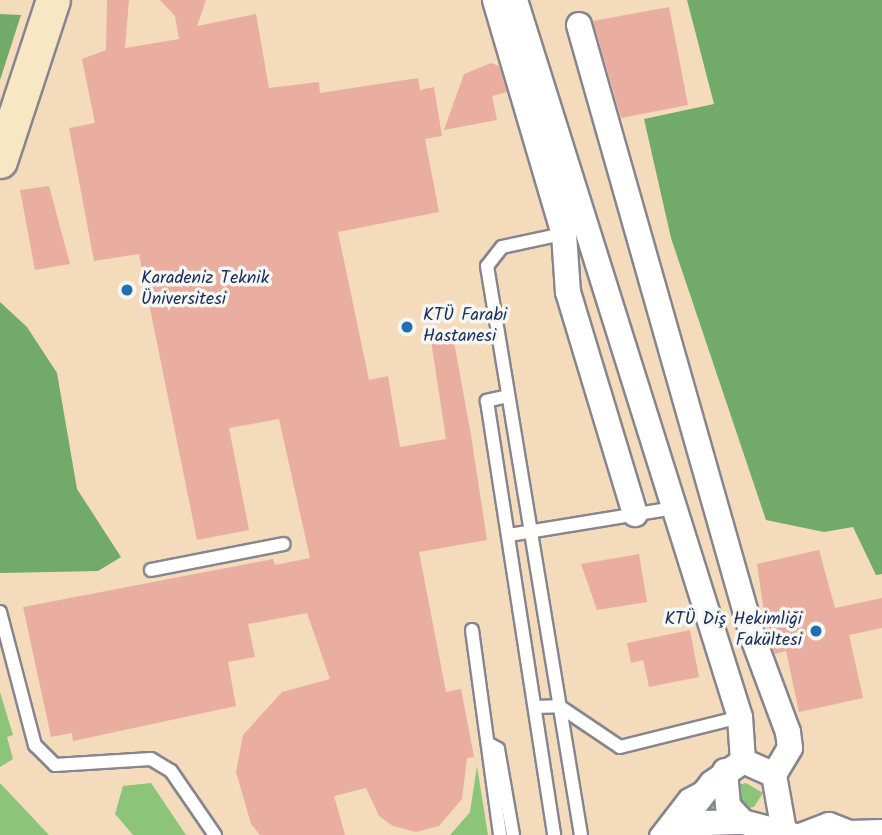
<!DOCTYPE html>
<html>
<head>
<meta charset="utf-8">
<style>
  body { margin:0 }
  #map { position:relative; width:882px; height:835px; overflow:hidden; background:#f3dbbc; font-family:Kalam,sans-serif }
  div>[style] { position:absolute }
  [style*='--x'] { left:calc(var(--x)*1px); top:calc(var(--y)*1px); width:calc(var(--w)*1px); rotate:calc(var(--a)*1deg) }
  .green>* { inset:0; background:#8cc579 }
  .forest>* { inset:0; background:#71aa69 }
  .building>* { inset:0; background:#e9ae9f }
  .roads { filter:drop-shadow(2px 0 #87858d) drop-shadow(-2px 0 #87858d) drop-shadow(0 2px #87858d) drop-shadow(0 -2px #87858d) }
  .lane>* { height:12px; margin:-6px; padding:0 6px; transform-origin:6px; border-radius:6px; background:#fff }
  .street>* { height:24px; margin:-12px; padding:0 12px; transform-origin:12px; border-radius:12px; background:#fff }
  .secondary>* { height:33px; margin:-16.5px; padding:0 16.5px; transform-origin:16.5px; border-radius:16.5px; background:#f8e7c3 }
  .dots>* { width:19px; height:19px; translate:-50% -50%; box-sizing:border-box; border:4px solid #f6f6f2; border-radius:50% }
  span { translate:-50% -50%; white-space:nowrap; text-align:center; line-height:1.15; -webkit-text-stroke:7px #f6f6f2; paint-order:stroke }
  .poi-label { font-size:18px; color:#1b2f5e }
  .left { translate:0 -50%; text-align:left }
  .right { translate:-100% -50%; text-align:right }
</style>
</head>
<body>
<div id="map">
  <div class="green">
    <div style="clip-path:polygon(0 692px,13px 735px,7px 737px,13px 759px,0 767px)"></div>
    <div style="clip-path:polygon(477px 766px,488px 835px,450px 835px,470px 812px)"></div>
    <div style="clip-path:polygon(0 783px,49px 835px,0 835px)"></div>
    <div style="clip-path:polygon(151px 783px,186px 835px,133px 835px,115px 814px,123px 786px)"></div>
    <div style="clip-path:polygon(746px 783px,763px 793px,754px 807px,704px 814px,726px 788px)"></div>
  </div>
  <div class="forest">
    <div style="clip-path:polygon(687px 0,882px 0,882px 574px,876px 575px,853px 527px,824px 532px,766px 520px,671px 238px,644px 119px,714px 104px)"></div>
    <div style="clip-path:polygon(0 14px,21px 15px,0 80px)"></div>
    <div style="clip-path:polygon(0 302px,27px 327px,57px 373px,77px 489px,121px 557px,98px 571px,0 573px)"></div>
  </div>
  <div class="building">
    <div style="clip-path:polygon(107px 0,129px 0,125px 48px,179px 39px,175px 16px,160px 0,206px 0,197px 26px,256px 14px,269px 88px,319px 82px,320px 93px,418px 78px,420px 90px,434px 87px,442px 136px,425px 139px,439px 212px,338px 232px,369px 380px,388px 376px,400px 447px,446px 439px,430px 334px,452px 331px,471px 435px,487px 540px,419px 552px,446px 692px,461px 689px,474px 757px,467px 758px,462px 799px,439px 826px,416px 832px,393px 826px,379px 816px,366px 788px,334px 796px,345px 835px,260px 835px,251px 824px,236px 772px,243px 735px,282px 692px,330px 679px,307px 613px,248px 624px,255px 657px,228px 662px,236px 706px,73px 741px,72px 733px,51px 737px,23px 607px,273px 559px,275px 565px,310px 558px,279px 419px,229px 428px,249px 530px,197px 540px,139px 254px,94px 261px,69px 128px,95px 123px,82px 59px,106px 50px)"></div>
    <div style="clip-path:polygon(669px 7px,688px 105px,621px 118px,593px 21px)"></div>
    <div style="clip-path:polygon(491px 63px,499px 66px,507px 92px,492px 96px,497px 120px,444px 130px,464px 74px)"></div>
    <div style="clip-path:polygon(49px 186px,70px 264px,35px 270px,20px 190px)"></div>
    <div style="clip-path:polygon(819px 550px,835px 608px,882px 598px,882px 628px,849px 635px,863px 698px,799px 712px,786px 651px,775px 654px,767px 633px,757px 564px)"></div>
    <div style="clip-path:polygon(639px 554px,647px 602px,597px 610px,581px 564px)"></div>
    <div style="clip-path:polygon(690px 630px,699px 677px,649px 687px,643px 660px,631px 663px,627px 643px)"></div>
  </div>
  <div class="roads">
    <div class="lane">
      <div style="--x:567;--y:233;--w:66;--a:167.8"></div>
      <div style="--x:502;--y:247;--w:24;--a:128"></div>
      <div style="--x:487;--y:266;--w:577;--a:80.62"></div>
      <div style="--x:508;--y:396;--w:22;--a:167"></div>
      <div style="--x:487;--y:401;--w:439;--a:81.2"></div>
      <div style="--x:509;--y:535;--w:166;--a:-9.3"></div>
      <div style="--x:151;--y:570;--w:135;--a:-11.1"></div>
      <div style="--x:0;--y:612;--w:138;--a:75.3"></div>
      <div style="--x:35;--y:745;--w:28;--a:45"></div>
      <div style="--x:55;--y:765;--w:96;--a:-3.6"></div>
      <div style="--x:151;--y:759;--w:23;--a:31"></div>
      <div style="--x:171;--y:771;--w:78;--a:55.5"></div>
      <div style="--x:472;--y:630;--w:207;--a:82.2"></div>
      <div style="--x:535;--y:707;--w:24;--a:-2"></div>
      <div style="--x:559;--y:706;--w:73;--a:33.9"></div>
      <div style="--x:620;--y:747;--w:124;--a:-14"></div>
      <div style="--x:491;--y:745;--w:8;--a:30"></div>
      <div style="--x:498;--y:749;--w:87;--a:80.1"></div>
      <div style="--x:656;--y:835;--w:49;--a:-52.4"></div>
      <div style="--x:686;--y:796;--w:15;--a:-28"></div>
    </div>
    <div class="street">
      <div style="--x:495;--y:0;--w:244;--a:73.6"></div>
      <div style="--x:564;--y:234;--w:58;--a:86.1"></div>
      <div style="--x:568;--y:292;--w:232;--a:73.2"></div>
      <div style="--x:515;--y:0;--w:751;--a:72.58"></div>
      <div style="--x:740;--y:717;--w:44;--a:86.1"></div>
      <div style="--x:579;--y:25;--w:637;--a:74.15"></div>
      <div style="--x:753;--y:638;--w:100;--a:69.6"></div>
      <div style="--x:788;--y:732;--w:16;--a:83"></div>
      <div style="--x:790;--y:748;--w:31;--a:121"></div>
      <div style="--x:725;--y:771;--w:35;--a:85"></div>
      <div style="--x:728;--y:806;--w:22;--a:47"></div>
      <div style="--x:671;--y:835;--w:66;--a:-51.7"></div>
      <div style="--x:712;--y:783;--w:38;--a:-35"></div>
      <div style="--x:743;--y:761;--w:34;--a:24"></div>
      <div style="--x:774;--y:775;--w:57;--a:79.9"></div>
      <div style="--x:689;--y:835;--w:22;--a:-34"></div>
      <div style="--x:707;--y:823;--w:36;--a:-2"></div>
      <div style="--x:743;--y:822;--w:51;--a:14.9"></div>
      <div style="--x:803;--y:835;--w:28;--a:-21"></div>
      <div style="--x:829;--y:825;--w:22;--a:21"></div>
      <div style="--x:850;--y:833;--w:32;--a:-2"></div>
    </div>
    <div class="secondary">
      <div style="--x:0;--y:161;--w:169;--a:-71.8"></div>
    </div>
  </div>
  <div class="dots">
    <div style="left:127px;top:290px;background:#1f6fb2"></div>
    <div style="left:407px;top:327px;background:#1f6fb2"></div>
    <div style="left:816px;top:631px;background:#1f6fb2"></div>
  </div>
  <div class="poi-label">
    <span class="left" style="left:141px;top:290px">Karadeniz Teknik<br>Üniversitesi</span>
    <span class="left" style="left:423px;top:327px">KTÜ Farabi<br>Hastanesi</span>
    <span class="right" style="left:802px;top:631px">KTÜ Diş Hekimliği<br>Fakültesi</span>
  </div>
</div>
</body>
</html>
